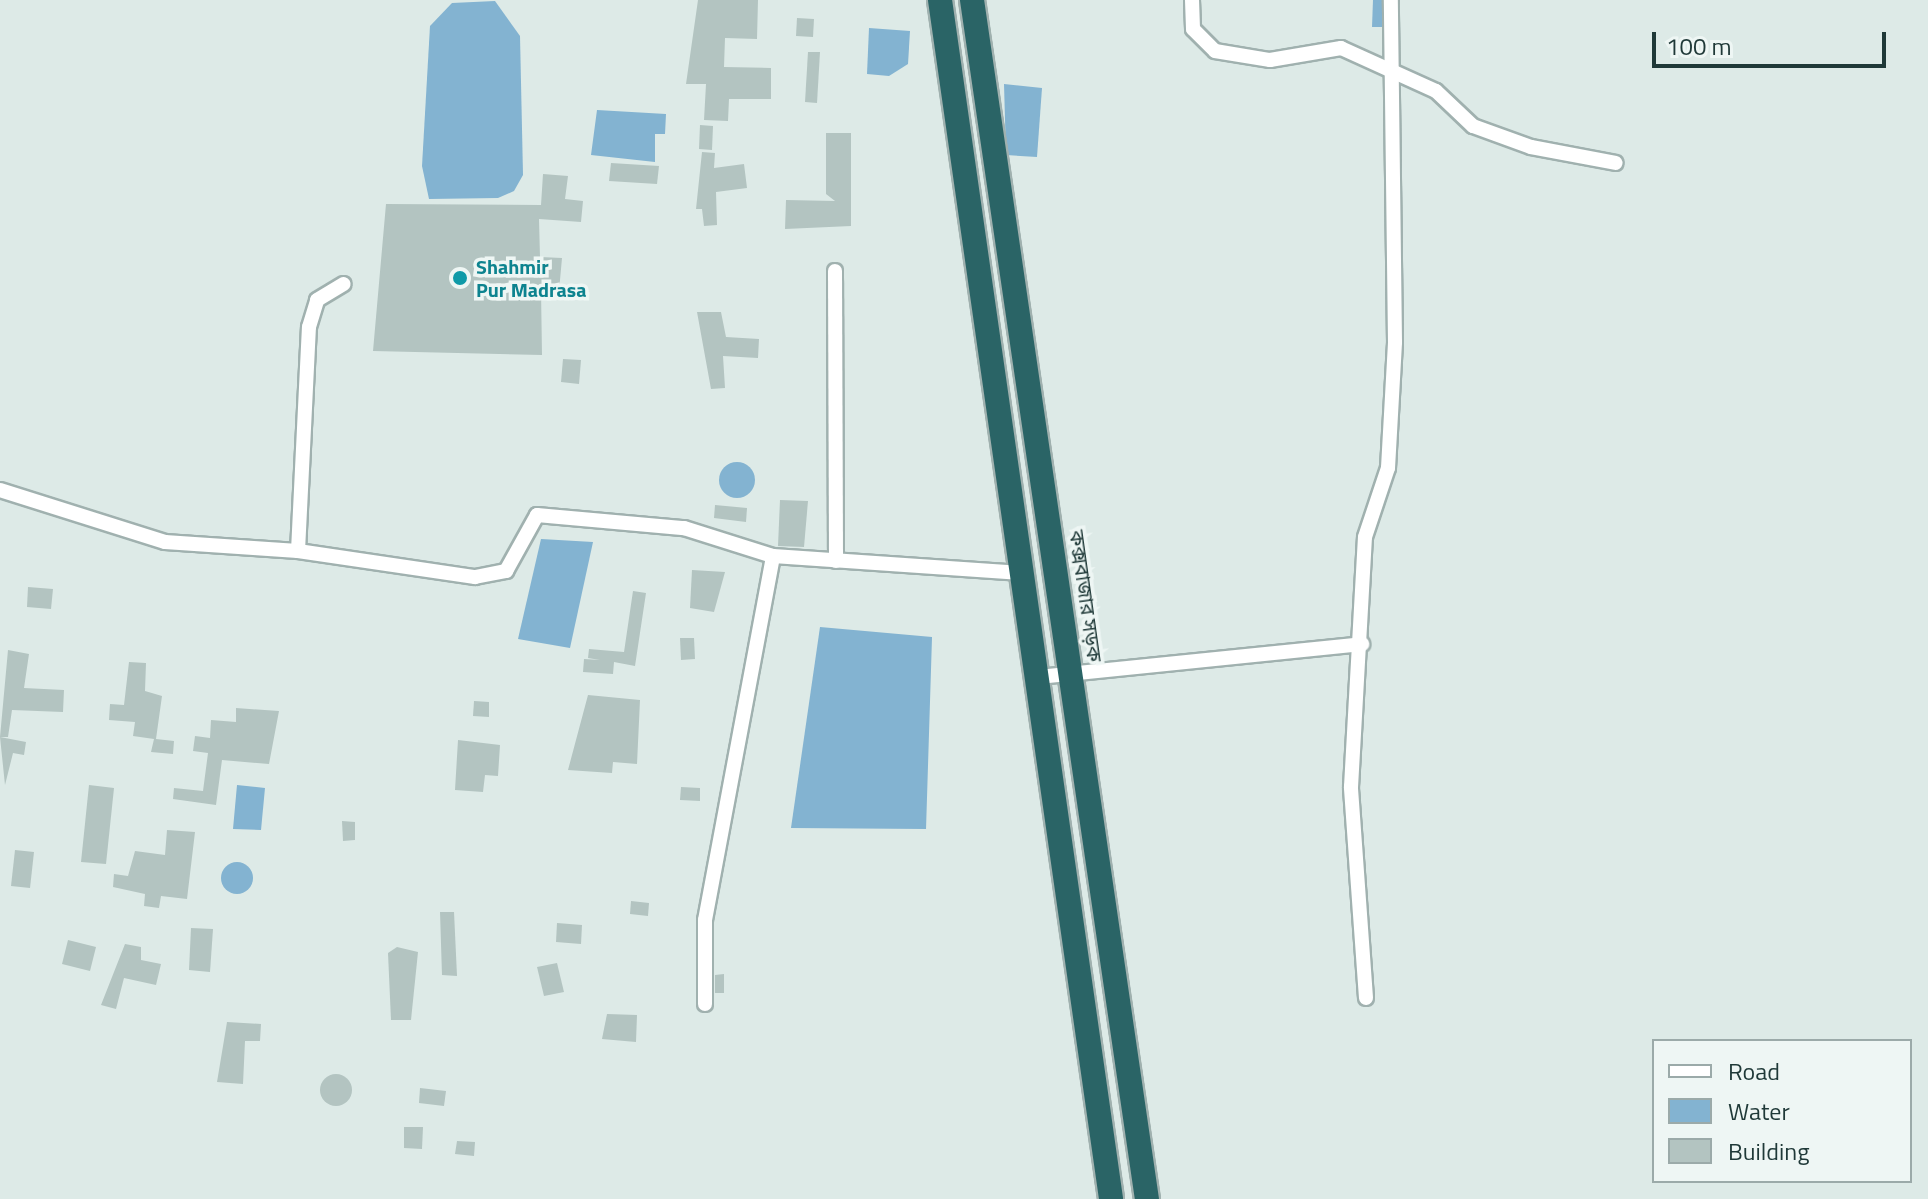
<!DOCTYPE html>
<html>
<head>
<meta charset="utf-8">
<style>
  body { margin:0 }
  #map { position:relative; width:1928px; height:1199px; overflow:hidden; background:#ddeae7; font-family:"Titillium Web","Noto Sans Bengali",sans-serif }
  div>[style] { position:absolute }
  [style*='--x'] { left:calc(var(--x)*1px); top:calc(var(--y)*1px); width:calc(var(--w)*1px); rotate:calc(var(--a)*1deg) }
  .water>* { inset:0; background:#83b3d1 }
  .round { border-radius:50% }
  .building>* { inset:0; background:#b3c4c1 }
  .roads { filter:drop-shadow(2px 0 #a0b1af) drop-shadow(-2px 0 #a0b1af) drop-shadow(0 2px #a0b1af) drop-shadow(0 -2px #a0b1af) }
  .street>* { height:14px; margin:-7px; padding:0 7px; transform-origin:7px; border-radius:7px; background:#fff }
  .highway>* { height:24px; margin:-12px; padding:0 12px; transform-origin:12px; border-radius:12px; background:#2a6466 }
  .dots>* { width:22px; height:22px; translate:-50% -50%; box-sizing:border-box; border:4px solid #eef6f4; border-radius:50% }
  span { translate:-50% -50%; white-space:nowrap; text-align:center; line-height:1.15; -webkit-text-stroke:7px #eef6f4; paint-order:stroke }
  .culture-label { font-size:20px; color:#0d838f; font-weight:700 }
  .left { translate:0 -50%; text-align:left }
  .street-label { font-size:20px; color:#1f3938 }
  .legend { position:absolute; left:1652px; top:1039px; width:260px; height:144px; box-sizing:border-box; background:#eef6f4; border:2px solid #9baaa9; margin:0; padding:10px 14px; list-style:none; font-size:24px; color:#1f3938 }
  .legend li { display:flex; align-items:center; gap:16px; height:40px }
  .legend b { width:40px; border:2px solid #9baaa9 }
  .scale { position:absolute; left:1652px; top:32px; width:234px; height:36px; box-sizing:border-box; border:4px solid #1f3938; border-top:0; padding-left:10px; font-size:24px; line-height:28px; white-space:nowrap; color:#1f3938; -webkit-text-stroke:6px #eef6f4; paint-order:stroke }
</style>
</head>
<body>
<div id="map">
  <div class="water">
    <div style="clip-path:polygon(1373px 0,1384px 0,1383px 27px,1372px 27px)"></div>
    <div style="clip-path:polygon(495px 1px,520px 36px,523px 175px,514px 191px,498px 198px,429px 199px,422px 166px,430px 26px,452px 3px)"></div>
    <div style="clip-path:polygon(869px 28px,910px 31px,908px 64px,889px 76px,867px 74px)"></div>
    <div style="clip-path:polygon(1004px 84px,1042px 88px,1037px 157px,1006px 155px)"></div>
    <div style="clip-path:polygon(597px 110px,666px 114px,665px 134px,655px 134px,655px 162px,591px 155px)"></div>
    <div class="round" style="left:719px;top:462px;width:36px;height:36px"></div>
    <div style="clip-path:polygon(541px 539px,593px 542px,570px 648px,518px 639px)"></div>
    <div style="clip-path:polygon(820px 627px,932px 637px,926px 829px,791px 828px)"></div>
    <div style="clip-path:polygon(237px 785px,265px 788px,261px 830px,233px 829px)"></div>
    <div class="round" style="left:221px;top:862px;width:32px;height:32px"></div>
  </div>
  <div class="building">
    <div style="clip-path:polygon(698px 0,758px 0,757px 39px,725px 38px,724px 67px,771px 68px,771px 99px,729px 99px,728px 121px,704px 120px,706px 84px,686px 84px)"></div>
    <div style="clip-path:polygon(797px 18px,814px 19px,813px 37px,796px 36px)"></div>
    <div style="clip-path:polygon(808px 52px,820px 52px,817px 103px,805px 102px)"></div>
    <div style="clip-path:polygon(700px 125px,713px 126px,712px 150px,699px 149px)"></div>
    <div style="clip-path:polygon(826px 133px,851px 133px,851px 226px,785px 229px,786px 200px,835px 201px,826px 194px)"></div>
    <div style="clip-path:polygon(702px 152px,715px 153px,714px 168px,744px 164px,747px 188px,716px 192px,717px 225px,704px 226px,702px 209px,696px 209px)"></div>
    <div style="clip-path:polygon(611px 163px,659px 166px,657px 184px,609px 181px)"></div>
    <div style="clip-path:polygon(543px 174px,568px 176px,565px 199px,583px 201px,581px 222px,539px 219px,540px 257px,562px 258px,559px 291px,541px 290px,542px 355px,373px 351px,386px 204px,541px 205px)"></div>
    <div style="clip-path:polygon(697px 312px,721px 312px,726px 337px,759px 339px,758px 358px,723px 356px,725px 388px,711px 389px)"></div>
    <div style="clip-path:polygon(563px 359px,581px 360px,579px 384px,561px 382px)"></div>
    <div style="clip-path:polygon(780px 500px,808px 501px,804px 547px,778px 546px)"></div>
    <div style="clip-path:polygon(715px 505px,747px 508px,746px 522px,714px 518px)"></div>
    <div style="clip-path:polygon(692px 570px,725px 572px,714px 612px,690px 608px)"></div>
    <div style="clip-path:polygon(28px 587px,53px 589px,51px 609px,27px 607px)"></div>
    <div style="clip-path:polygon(633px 591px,646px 593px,635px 666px,614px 662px,613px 674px,583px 672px,584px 659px,600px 660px,588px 658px,589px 649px,624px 652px)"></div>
    <div style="clip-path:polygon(680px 638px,694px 638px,695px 659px,681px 660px)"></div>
    <div style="clip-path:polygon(8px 650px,29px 654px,24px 688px,64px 690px,63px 712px,12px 710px,8px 737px,0 737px)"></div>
    <div style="clip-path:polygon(129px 662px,146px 663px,145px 691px,162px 696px,156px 739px,174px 741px,173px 754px,151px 752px,154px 739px,133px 736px,135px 722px,109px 720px,110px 704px,124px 705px)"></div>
    <div style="clip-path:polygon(588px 695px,640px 700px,637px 764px,613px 762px,612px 773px,568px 770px)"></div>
    <div style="clip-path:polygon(474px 701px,489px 702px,489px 717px,473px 716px)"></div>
    <div style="clip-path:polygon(236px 708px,279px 711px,269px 764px,222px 760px,216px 805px,173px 799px,174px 788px,203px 791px,208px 753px,193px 751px,195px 736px,210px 738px,211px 720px,236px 722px)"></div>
    <div style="clip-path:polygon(0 737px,26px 742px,24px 755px,13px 753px,5px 785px)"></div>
    <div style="clip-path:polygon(458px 740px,500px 745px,498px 776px,485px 775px,483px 792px,455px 790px)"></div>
    <div style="clip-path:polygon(89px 785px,114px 788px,106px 864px,81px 862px)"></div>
    <div style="clip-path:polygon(681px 787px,700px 788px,700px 801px,680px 800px)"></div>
    <div style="clip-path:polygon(342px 821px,355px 822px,355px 840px,343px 841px)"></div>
    <div style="clip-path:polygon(167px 830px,195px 832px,187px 899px,161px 896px,159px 908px,144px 906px,145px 894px,113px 887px,114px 874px,128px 876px,135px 851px,165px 855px)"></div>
    <div style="clip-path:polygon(15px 850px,34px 852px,30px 888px,11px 886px)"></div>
    <div style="clip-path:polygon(631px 901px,649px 903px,648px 916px,630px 914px)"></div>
    <div style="clip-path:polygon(440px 912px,454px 912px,457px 976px,442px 975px)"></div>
    <div style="clip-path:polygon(557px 923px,582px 925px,581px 944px,556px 942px)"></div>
    <div style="clip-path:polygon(191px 928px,213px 929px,210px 972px,189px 970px)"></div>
    <div style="clip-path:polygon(68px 940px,96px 947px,90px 971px,62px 964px)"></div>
    <div style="clip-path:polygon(125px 944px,141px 947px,141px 960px,161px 964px,156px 985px,124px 978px,116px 1009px,101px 1005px)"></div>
    <div style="clip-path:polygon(397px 947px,418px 952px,411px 1020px,391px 1020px,388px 953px)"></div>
    <div style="clip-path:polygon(557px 963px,564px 992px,544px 996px,537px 967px)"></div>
    <div style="clip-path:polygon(724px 974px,724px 993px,715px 993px,715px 975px)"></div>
    <div style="clip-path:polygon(607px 1014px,637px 1015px,636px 1042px,602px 1039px)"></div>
    <div style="clip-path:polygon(227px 1022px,261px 1024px,260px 1041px,245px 1041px,243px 1084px,217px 1082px)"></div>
    <div class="round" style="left:320px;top:1074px;width:32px;height:32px"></div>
    <div style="clip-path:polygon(420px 1088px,446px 1091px,444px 1106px,419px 1103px)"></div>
    <div style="clip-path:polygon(404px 1127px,423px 1127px,422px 1149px,404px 1148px)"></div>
    <div style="clip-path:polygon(457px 1141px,475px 1142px,474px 1156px,455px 1154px)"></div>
  </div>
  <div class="roads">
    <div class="street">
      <div style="--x:1192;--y:0;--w:29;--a:88"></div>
      <div style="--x:1193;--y:29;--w:31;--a:45"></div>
      <div style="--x:1215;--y:51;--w:56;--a:9.3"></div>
      <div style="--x:1270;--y:60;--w:72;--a:-9.6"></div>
      <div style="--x:1341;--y:48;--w:104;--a:24.4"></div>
      <div style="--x:1436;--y:91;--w:51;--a:43.4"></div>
      <div style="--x:1473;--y:126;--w:62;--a:19.9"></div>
      <div style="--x:1531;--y:147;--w:86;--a:10.7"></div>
      <div style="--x:835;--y:271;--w:290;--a:89.8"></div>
      <div style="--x:0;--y:490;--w:173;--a:17.5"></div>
      <div style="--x:165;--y:542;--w:133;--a:3.9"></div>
      <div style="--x:298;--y:551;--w:179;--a:8.4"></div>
      <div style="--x:475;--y:577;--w:32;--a:-11"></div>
      <div style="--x:506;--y:571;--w:64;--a:-61"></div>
      <div style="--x:537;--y:515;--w:148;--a:5.1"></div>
      <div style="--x:684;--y:528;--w:93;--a:17.5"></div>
      <div style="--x:773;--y:556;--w:253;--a:3.9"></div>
      <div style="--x:298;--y:551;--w:224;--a:-87.2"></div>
      <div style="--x:309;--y:327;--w:28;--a:-73"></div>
      <div style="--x:317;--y:300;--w:31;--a:-31"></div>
      <div style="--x:1038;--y:677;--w:326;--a:-5.8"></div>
      <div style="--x:1366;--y:998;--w:212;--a:-94.1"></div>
      <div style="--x:1351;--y:787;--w:250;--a:-86.8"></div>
      <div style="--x:1365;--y:537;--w:73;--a:-71.6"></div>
      <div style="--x:1388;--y:468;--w:126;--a:-86.8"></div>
      <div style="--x:1395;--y:342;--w:342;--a:-90.7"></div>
      <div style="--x:705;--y:1004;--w:84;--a:-90"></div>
      <div style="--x:705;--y:920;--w:370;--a:-79.4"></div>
    </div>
    <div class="highway">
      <div style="--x:940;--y:0;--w:1211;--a:81.88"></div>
      <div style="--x:972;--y:0;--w:1212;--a:81.7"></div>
    </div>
  </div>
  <div class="dots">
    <div style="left:460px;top:278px;background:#0f9aa8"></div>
  </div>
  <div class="culture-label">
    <span class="left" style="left:476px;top:278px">Shahmir<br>Pur Madrasa</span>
  </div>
  <div class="street-label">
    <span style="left:1086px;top:596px;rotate:82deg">কক্সবাজার সড়ক</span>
  </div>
  <ul class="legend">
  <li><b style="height:10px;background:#fff"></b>Road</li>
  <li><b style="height:22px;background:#83b3d1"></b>Water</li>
  <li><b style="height:22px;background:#b3c4c1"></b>Building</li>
  </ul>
  <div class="scale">100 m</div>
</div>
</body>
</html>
